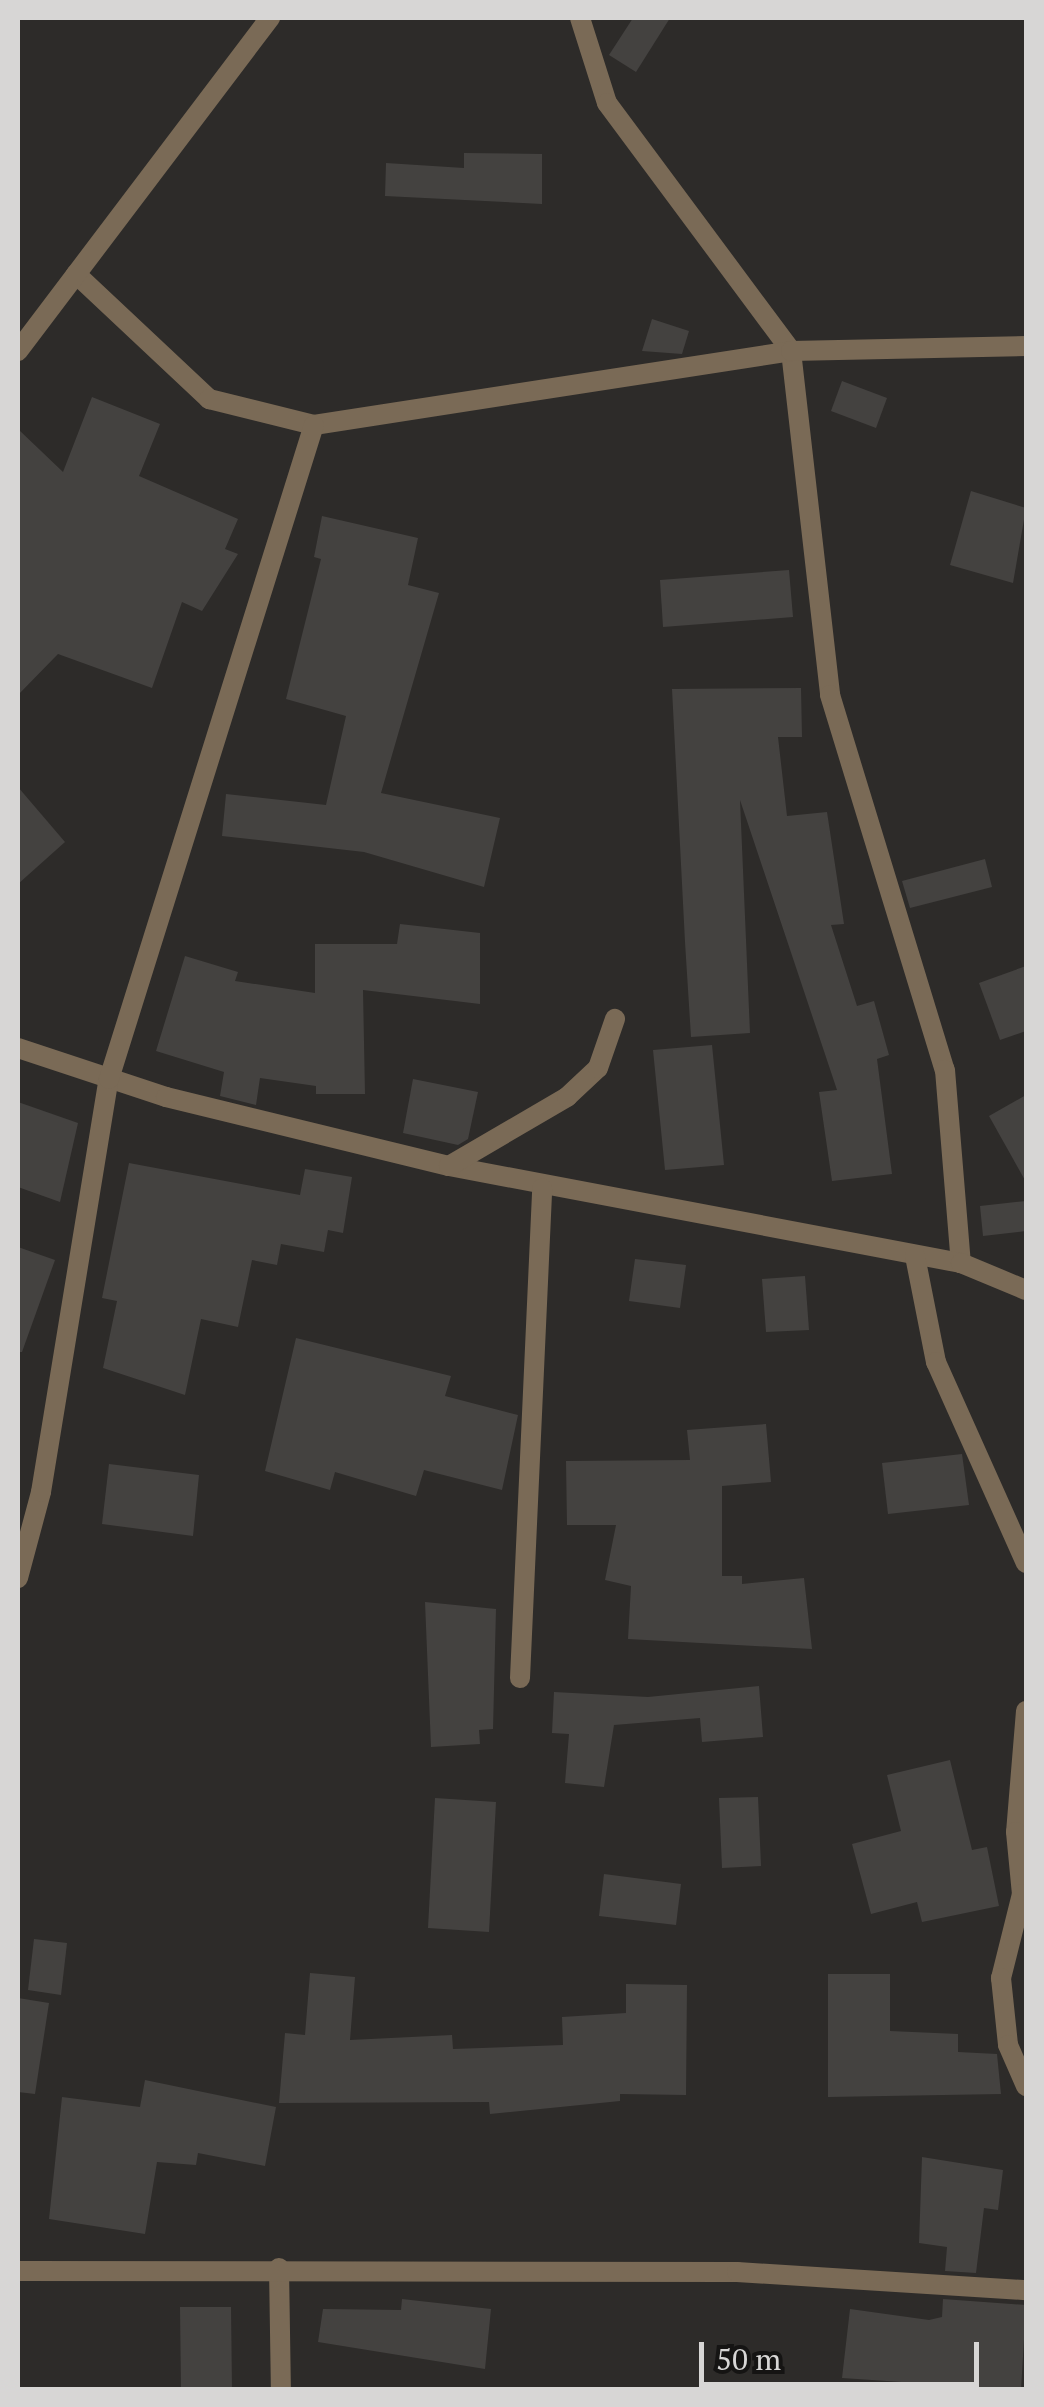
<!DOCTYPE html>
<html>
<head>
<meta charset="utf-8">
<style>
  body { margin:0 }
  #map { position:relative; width:1044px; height:2407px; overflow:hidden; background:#2d2b29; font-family:"PT Serif",serif }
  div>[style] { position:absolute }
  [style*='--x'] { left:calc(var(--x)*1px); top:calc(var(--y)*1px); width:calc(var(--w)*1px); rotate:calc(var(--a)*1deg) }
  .building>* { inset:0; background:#444240 }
  .minor>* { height:20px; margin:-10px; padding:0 10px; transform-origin:10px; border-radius:10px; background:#7a6a56 }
  .tertiary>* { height:20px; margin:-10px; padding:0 10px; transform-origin:10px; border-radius:10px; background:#7a6a56 }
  span { translate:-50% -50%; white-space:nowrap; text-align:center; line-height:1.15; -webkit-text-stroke:8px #151413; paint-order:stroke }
  .frame { position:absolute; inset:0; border:20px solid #d7d6d5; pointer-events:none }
  .scale { position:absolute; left:699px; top:2342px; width:280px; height:45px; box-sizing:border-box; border:5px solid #d7d6d5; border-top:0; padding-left:12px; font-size:30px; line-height:35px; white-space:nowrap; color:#d7d6d5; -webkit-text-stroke:8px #151413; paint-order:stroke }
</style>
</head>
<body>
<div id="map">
  <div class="building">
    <div style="clip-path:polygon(633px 18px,670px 18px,636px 72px,609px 55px)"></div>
    <div style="clip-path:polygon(464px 153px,542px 154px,542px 204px,385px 196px,386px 163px,464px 168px)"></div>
    <div style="clip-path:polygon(652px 319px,689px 331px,682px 354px,642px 351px)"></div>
    <div style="clip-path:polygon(842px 381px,887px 398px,876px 428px,831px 411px)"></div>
    <div style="clip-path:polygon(92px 397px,160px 424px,139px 476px,238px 519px,225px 549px,238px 554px,202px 611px,182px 602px,152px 688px,58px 654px,18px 695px,18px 429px,63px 472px)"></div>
    <div style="clip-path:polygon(971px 491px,1026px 508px,1013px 583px,950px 565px)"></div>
    <div style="clip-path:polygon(322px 516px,418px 538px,408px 585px,439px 593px,381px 793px,500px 818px,484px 887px,364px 852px,222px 836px,226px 794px,326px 805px,346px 716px,286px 699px,321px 559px,314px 557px)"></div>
    <div style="clip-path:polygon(789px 570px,793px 617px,663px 627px,660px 580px)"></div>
    <div style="clip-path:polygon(801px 688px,802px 737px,778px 737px,787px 816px,827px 812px,844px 924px,831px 925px,857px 1006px,874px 1001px,889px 1055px,877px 1059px,892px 1174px,832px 1181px,819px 1092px,837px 1090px,740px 800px,750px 1033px,691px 1037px,685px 942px,672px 689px)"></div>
    <div style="clip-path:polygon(18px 787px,65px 842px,18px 884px)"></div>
    <div style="clip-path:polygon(985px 859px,992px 887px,910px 908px,902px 881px)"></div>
    <div style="clip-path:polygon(400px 924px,480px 933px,480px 1004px,363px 990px,365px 1094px,316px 1094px,316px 1086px,260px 1078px,256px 1105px,220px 1096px,224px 1072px,156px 1051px,185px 956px,238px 972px,235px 981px,315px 993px,315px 944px,397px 944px)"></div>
    <div style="clip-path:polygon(1026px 966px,1026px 1031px,1000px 1040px,979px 983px)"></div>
    <div style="clip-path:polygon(712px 1045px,724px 1165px,665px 1170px,653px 1050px)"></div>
    <div style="clip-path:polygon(413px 1079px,478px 1092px,468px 1139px,458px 1145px,403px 1133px)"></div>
    <div style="clip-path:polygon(1026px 1095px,1026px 1182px,989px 1116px)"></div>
    <div style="clip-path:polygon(18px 1102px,78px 1123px,60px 1202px,18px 1187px)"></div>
    <div style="clip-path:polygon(129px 1163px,300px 1195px,305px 1169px,352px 1177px,343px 1233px,328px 1230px,324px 1252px,281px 1244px,277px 1265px,252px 1260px,238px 1327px,201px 1319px,185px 1395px,103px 1368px,117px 1301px,102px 1298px)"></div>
    <div style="clip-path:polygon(1026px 1201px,1026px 1231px,983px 1236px,980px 1206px)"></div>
    <div style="clip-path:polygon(18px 1247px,55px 1260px,22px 1352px,18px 1352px)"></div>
    <div style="clip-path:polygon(635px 1259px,686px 1265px,680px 1308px,629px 1301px)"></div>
    <div style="clip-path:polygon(805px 1276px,809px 1330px,766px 1332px,762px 1279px)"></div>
    <div style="clip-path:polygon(296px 1338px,451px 1376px,445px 1396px,518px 1415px,502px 1490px,424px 1470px,416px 1496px,335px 1472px,330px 1490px,265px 1471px)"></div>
    <div style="clip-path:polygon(766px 1424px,771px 1482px,722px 1486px,722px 1576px,742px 1576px,742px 1584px,804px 1578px,812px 1649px,628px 1639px,631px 1586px,605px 1580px,616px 1525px,567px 1525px,566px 1461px,690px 1460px,687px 1430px)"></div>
    <div style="clip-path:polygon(962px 1454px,969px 1505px,888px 1514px,882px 1463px)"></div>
    <div style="clip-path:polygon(109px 1464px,199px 1475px,193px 1536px,102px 1524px)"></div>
    <div style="clip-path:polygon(425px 1602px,496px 1609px,493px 1729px,479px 1730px,480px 1744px,431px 1747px)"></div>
    <div style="clip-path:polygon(759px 1686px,763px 1737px,702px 1742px,700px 1718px,614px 1725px,604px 1787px,565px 1783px,569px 1734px,552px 1733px,554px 1692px,648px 1697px)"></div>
    <div style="clip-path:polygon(950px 1760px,972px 1850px,987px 1847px,999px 1906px,922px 1922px,917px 1902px,871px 1914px,852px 1844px,901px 1831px,887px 1775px)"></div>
    <div style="clip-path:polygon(758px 1797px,761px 1866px,722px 1868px,719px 1798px)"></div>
    <div style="clip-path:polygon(435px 1798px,496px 1802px,489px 1932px,428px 1928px)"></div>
    <div style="clip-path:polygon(604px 1874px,681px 1884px,676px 1925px,599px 1916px)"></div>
    <div style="clip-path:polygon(34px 1939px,67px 1943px,61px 1995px,28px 1990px)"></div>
    <div style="clip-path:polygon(310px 1973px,355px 1977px,350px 2040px,452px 2035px,453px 2049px,563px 2045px,562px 2017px,626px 2013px,626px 1984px,687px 1985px,686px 2095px,620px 2094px,620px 2101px,490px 2114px,489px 2102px,279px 2103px,285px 2033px,305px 2035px)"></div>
    <div style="clip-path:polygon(828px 1974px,890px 1974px,890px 2031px,958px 2034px,958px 2052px,997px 2054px,1001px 2094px,828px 2097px)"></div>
    <div style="clip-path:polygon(18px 1998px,49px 2003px,35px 2094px,18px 2092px)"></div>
    <div style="clip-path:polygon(145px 2080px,276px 2107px,265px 2166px,198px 2153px,196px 2165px,157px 2162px,145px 2234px,49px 2219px,62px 2097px,140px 2107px)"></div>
    <div style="clip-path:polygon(922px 2157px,1003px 2170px,998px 2210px,984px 2208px,976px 2273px,945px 2271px,947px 2247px,919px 2243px)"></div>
    <div style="clip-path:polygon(402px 2299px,491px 2309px,485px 2369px,318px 2342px,323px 2309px,401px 2310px)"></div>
    <div style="clip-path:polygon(943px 2299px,1026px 2305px,1021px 2390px,842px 2378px,850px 2309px,929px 2320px,942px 2317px)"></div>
    <div style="clip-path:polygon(180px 2307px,231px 2307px,232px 2390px,181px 2390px)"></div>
  </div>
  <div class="minor">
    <div style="--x:580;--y:18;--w:89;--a:72.4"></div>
    <div style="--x:607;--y:103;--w:309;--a:53.4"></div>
    <div style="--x:791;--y:351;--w:346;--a:83.5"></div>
    <div style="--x:830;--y:695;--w:392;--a:73"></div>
    <div style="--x:945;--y:1070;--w:194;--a:85.3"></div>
    <div style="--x:76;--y:274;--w:183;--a:43.2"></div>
    <div style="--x:209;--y:399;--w:108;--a:13.9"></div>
    <div style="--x:314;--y:425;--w:483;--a:-8.8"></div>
    <div style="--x:791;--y:351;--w:235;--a:-1.2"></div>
    <div style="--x:18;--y:1048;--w:156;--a:18.3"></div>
    <div style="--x:166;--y:1097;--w:291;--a:13.7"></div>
    <div style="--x:449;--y:1166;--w:521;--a:10.73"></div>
    <div style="--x:961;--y:1263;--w:70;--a:22.6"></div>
    <div style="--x:449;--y:1166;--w:137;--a:-30.3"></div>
    <div style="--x:567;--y:1097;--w:42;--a:-43.1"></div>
    <div style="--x:598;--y:1068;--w:52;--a:-70.9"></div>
    <div style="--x:915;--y:1256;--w:108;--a:78.8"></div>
    <div style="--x:936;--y:1362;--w:220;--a:65.9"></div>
    <div style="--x:18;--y:1578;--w:89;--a:-75"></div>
    <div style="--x:41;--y:1492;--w:419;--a:-80.7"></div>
    <div style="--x:109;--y:1079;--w:685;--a:-72.6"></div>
    <div style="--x:520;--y:1678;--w:490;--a:-87.4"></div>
    <div style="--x:1026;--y:1711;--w:121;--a:94.7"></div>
    <div style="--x:1016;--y:1832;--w:62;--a:84.5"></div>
    <div style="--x:1022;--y:1894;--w:87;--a:104"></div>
    <div style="--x:1001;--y:1978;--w:67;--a:84"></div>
    <div style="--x:1008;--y:2045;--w:45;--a:66.3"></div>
    <div style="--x:279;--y:2268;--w:122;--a:89.1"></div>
    <div style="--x:18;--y:2271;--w:719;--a:0.08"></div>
    <div style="--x:737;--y:2272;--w:290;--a:3.6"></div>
  </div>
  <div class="tertiary">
    <div style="--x:18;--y:351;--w:418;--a:-52.9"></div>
  </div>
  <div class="frame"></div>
  <div class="scale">50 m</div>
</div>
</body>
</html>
